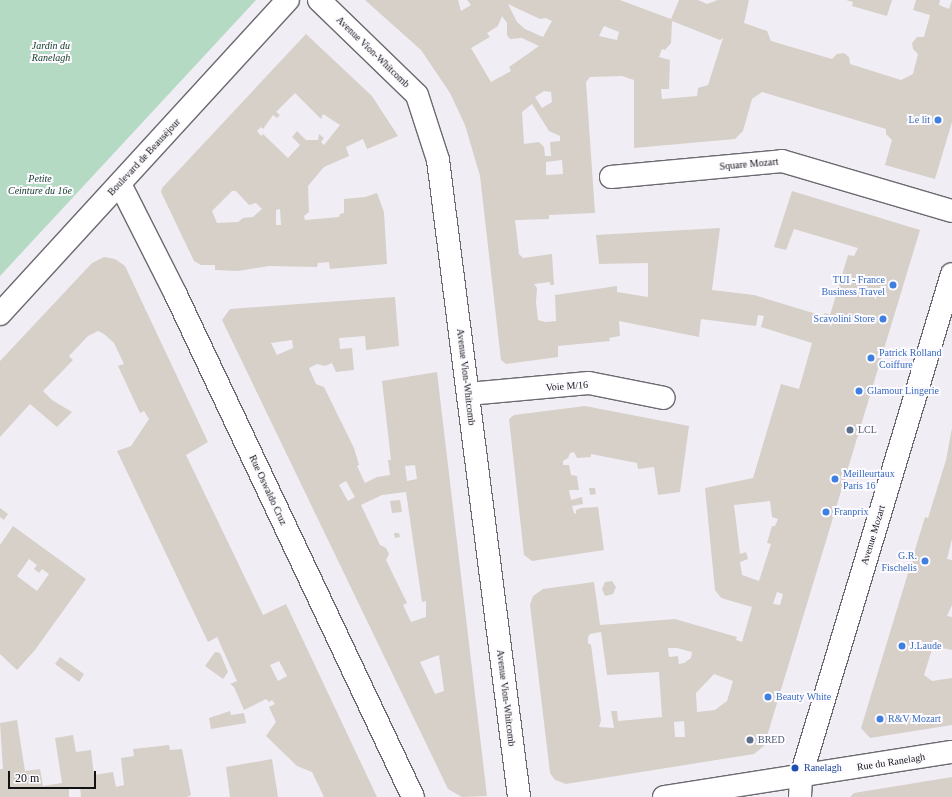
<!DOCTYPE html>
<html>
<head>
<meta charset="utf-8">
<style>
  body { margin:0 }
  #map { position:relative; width:952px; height:797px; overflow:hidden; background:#f1edf5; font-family:"Times New Roman",serif }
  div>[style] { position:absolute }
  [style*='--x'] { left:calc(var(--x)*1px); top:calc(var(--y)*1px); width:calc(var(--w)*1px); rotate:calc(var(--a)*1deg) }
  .green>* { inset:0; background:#b4dac3 }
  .building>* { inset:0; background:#d6d0c9 }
  .roads { filter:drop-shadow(1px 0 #6c6970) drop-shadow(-1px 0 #6c6970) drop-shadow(0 1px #6c6970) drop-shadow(0 -1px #6c6970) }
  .minor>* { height:22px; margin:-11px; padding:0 11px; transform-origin:11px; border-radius:11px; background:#fff }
  .dots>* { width:11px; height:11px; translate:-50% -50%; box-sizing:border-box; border:2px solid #fdfbff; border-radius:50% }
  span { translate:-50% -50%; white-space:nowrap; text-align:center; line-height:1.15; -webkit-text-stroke:4px #fdfbff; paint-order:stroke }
  .park-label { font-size:10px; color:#16402b; font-style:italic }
  .street-label { font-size:10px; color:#121114 }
  .shop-label { font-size:10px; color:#366cbe }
  .right { translate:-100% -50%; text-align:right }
  .left { translate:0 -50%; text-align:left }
  .service-label { font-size:10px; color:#4e5e75 }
  .transit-label { font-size:10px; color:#164399 }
  .scale { position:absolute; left:8px; top:771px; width:88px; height:18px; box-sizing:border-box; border:2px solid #121114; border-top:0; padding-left:5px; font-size:12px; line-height:14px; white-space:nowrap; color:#121114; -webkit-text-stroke:3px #fdfbff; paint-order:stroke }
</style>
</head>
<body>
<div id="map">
  <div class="green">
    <div style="clip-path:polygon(0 0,256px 0,0 276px)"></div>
  </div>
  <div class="building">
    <div style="clip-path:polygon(evenodd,365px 0,458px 0,461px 11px,471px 5px,467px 0,620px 0,671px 19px,679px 0,698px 0,707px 4px,718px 0,749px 0,744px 23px,767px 31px,771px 41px,832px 59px,837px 54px,844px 53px,849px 57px,850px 64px,901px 80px,913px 74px,918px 54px,913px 49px,912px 43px,917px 37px,924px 37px,930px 15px,913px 10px,916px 0,940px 0,939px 5px,949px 9px,952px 0,952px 122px,935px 179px,885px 165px,892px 140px,886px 134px,886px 129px,762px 92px,752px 99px,743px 131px,735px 139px,634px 148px,634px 80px,622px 76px,590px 77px,586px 82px,595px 213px,549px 215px,549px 219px,515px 220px,519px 254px,523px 258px,552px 254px,554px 285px,550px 285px,550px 282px,534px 284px,537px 288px,536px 302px,538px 320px,545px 322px,556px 321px,555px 295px,617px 286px,617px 292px,648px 297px,648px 263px,599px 264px,596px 235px,720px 228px,712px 290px,754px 295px,823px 316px,825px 313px,830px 315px,848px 255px,854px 256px,858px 248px,794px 229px,786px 250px,774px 247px,792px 191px,920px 230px,764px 746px,754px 754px,566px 784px,555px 780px,550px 773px,530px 605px,533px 596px,543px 589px,594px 582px,600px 625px,675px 619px,737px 637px,736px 640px,742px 642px,752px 607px,721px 598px,715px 590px,705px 488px,753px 478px,781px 384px,799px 389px,812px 343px,761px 327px,764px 316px,758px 315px,756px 326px,701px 319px,699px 337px,619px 321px,620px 336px,609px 338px,610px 341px,558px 346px,558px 357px,506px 364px,501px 360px,480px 176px,465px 125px,450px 93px,421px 50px,365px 0,508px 4px,540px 19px,546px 18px,552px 21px,543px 37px,525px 29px,517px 22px,508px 4px,365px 0,502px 16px,507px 23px,507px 35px,510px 39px,522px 38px,539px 46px,509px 67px,511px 71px,491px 82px,471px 48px,490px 37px,487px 33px,498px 26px,502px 16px,365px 0,672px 21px,720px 40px,723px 38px,708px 85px,698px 88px,697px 96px,662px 99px,661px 89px,669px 89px,670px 60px,659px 57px,662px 49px,665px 50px,671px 43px,672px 21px,365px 0,604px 26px,619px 32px,617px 40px,599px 36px,604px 26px,365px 0,544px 91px,551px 92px,552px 102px,542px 108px,535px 97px,544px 91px,365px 0,532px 104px,549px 131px,560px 136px,560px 141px,550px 142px,551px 156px,545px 156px,544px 147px,539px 142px,524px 144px,522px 112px,532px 104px,365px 0,562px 160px,563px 174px,546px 175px,546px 162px,562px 160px,365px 0,770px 501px,772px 517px,778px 519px,775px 526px,772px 526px,767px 543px,771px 544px,759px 581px,742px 575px,740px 562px,748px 559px,746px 552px,740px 554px,734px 505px,770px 501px,365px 0,777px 592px,783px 594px,780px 605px,773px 604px,777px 592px,365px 0,601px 632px,607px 675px,659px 672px,662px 717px,618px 721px,617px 711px,611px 711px,614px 728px,599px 727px,601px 720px,591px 645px,588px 643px,588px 637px,590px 634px,601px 632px,365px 0,668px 648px,677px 648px,692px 652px,691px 658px,684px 663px,679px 664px,678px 656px,669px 657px,668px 648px,365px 0,714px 674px,733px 681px,727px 701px,715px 710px,697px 712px,696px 693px,714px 674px,365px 0,684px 721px,685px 737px,675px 737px,674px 722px,684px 721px)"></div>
    <div style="clip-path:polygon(846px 0,892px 0,887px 16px,852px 6px,853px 2px)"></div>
    <div style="clip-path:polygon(evenodd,306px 34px,372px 96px,398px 136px,367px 149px,363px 139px,346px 147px,349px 156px,324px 167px,308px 186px,309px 212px,304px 216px,305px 220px,339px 217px,340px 214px,344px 213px,344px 199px,365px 197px,377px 193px,384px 212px,387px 264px,330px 269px,329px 262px,318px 263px,317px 267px,269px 266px,238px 271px,215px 270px,215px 265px,201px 265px,194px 261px,161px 192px,162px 188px,306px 34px,295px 93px,321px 119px,323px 114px,340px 125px,324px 145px,321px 142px,324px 138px,319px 134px,318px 140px,306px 140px,297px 131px,292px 137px,300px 145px,288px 158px,263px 134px,261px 136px,257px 131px,261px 127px,263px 129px,273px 115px,277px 118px,280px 115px,276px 112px,295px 93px,306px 34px,232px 191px,236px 191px,249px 205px,256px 203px,262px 209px,253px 217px,243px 218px,238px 222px,217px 223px,212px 211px,232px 191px,306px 34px,280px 209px,281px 225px,276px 225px,276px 210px,280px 209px)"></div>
    <div style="clip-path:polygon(evenodd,104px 257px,115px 259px,125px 266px,208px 442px,186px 455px,263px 615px,286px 604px,377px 797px,324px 797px,312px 772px,297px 766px,266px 736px,276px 722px,269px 707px,275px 704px,272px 700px,269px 702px,266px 699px,244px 710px,234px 687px,230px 684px,237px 681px,217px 637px,208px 642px,117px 451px,131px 446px,149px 419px,144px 411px,140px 413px,118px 366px,124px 364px,114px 343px,104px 334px,98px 331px,88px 336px,69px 356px,73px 360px,43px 391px,52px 400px,72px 412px,57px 427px,30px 404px,0 437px,0 361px,92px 263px,104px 257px,279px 661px,287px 676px,278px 681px,270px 665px,279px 661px)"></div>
    <div style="clip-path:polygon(evenodd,395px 297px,399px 346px,366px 350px,365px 336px,339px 338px,340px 349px,352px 348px,354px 370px,336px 372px,332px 363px,325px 366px,317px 364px,309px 368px,316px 384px,324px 387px,354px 448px,359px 465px,357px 466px,365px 483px,377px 477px,390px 475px,388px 460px,391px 460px,382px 381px,437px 372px,487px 796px,462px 797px,448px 789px,222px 320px,230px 309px,395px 297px,292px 340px,293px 348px,277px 355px,271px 343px,292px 340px,395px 297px,415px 465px,417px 479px,407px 481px,405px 466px,415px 465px,395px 297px,346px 481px,355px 497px,348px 501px,339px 485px,346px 481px,395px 297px,406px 492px,422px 602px,426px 601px,426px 617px,411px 622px,403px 605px,407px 603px,386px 560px,389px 554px,386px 548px,380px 545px,361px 505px,382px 495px,406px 492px,395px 297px,439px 655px,444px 691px,435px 694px,420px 662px,439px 655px)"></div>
    <div style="clip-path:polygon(585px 406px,689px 426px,680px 492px,658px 495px,654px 467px,638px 469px,637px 463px,591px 454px,591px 457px,577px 458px,574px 452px,570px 453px,568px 458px,563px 461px,563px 465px,569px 465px,571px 475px,577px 476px,579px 490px,569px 490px,571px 500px,582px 497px,583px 504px,572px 506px,574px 513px,576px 514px,576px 510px,581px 508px,598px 507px,604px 550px,532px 561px,524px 555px,509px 419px,514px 415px)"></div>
    <div style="clip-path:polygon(952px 428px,952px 539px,947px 559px,952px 560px,952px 605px,947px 616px,952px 617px,952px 650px,933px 646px,924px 675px,932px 681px,952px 678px,952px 725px,870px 738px,861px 728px,925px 517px,928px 518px,946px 460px)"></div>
    <div style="clip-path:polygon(589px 488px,595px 488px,596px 494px,590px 495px)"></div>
    <div style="clip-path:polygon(400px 500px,402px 512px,392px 513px,390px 501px)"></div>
    <div style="clip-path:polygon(0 508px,8px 514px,4px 520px,0 517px)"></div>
    <div style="clip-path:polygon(evenodd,13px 526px,86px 579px,35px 650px,17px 670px,0 654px,0 545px,13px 526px,29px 559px,37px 565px,34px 569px,39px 573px,42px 569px,49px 574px,37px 591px,17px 576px,29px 559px)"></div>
    <div style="clip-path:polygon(394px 533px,399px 533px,400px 537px,395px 538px)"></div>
    <div style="clip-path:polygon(612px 581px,616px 587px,613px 594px,605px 596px,602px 589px,605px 582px)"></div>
    <div style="clip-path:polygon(215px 652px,220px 653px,228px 672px,223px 679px,205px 666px)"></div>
    <div style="clip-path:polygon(60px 657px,84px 674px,79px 682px,55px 664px)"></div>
    <div style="clip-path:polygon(230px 711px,231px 715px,244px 713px,246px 723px,211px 729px,209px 718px)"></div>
    <div style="clip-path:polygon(17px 720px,25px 771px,40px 769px,43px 786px,62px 783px,55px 738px,73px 735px,76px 752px,91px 750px,94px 775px,113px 772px,116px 787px,124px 785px,121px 758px,134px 756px,133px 749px,169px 745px,170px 750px,182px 749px,191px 795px,187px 797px,81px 797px,80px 787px,69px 789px,69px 797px,0 797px,0 769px,3px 769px,0 723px)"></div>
    <div style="clip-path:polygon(272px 759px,278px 797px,230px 797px,226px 767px)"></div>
    <div style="clip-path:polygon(952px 777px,952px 797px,850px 797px,854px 793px)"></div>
  </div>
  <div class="roads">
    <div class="minor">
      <div style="--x:319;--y:0;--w:136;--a:44.1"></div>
      <div style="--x:417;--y:95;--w:68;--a:72.1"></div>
      <div style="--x:438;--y:160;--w:642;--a:82.75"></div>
      <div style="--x:611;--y:177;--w:172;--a:-5.3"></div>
      <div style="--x:782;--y:161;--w:177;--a:16.4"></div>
      <div style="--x:120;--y:184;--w:124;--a:63.2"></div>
      <div style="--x:176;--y:295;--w:555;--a:64.73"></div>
      <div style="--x:0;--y:314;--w:426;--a:-47.5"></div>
      <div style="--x:468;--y:394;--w:121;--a:-5.2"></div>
      <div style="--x:589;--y:383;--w:76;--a:11.3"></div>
      <div style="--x:664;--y:797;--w:291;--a:-8.9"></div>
      <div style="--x:800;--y:797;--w:21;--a:-87"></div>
      <div style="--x:801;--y:776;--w:524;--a:-73.26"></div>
    </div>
  </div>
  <div class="dots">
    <div style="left:938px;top:120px;background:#3f7fe0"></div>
    <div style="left:893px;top:285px;background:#3f7fe0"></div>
    <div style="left:883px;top:319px;background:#3f7fe0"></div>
    <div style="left:871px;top:358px;background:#3f7fe0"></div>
    <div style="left:859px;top:391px;background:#3f7fe0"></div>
    <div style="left:850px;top:430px;background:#5c6f8a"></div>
    <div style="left:835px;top:479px;background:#3f7fe0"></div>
    <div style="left:826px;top:512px;background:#3f7fe0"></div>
    <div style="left:925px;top:561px;background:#3f7fe0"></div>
    <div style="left:902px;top:646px;background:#3f7fe0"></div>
    <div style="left:768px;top:697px;background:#3f7fe0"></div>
    <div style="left:880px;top:719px;background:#3f7fe0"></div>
    <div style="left:750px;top:740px;background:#5c6f8a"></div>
    <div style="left:795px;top:768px;background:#1a4fb4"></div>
  </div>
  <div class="park-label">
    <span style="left:51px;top:51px">Jardin du<br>Ranelagh</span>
    <span style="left:40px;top:184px">Petite<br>Ceinture du 16e</span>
  </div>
  <div class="street-label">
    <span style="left:373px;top:52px;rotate:44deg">Avenue Vion-Whitcomb</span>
    <span style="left:144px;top:157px;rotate:-47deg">Boulevard de Beauséjour</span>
    <span style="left:749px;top:164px;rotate:-5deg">Square Mozart</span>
    <span style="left:466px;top:377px;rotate:83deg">Avenue Vion-Whitcomb</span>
    <span style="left:567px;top:386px;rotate:-4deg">Voie M/16</span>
    <span style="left:268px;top:490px;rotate:65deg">Rue Oswaldo Cruz</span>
    <span style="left:873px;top:535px;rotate:-73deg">Avenue Mozart</span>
    <span style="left:506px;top:698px;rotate:83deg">Avenue Vion-Whitcomb</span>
    <span style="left:891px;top:762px;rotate:-9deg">Rue du Ranelagh</span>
  </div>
  <div class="shop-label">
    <span class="right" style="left:930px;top:120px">Le lit</span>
    <span class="right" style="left:885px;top:285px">TUI - France<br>Business Travel</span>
    <span class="right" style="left:875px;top:319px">Scavolini Store</span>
    <span class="left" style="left:879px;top:358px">Patrick Rolland<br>Coiffure</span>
    <span class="left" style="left:867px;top:391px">Glamour Lingerie</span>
    <span class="left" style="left:843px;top:479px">Meilleurtaux<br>Paris 16</span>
    <span class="left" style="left:834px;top:512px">Franprix</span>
    <span class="right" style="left:917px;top:561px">G.R.<br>Fischelis</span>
    <span class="left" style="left:910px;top:646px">J.Laude</span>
    <span class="left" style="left:776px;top:697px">Beauty White</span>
    <span class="left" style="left:888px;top:719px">R&amp;V Mozart</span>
  </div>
  <div class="service-label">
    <span class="left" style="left:858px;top:430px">LCL</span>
    <span class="left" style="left:758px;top:740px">BRED</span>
  </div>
  <div class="transit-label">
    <span class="left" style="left:804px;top:768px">Ranelagh</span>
  </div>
  <div class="scale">20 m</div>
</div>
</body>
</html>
